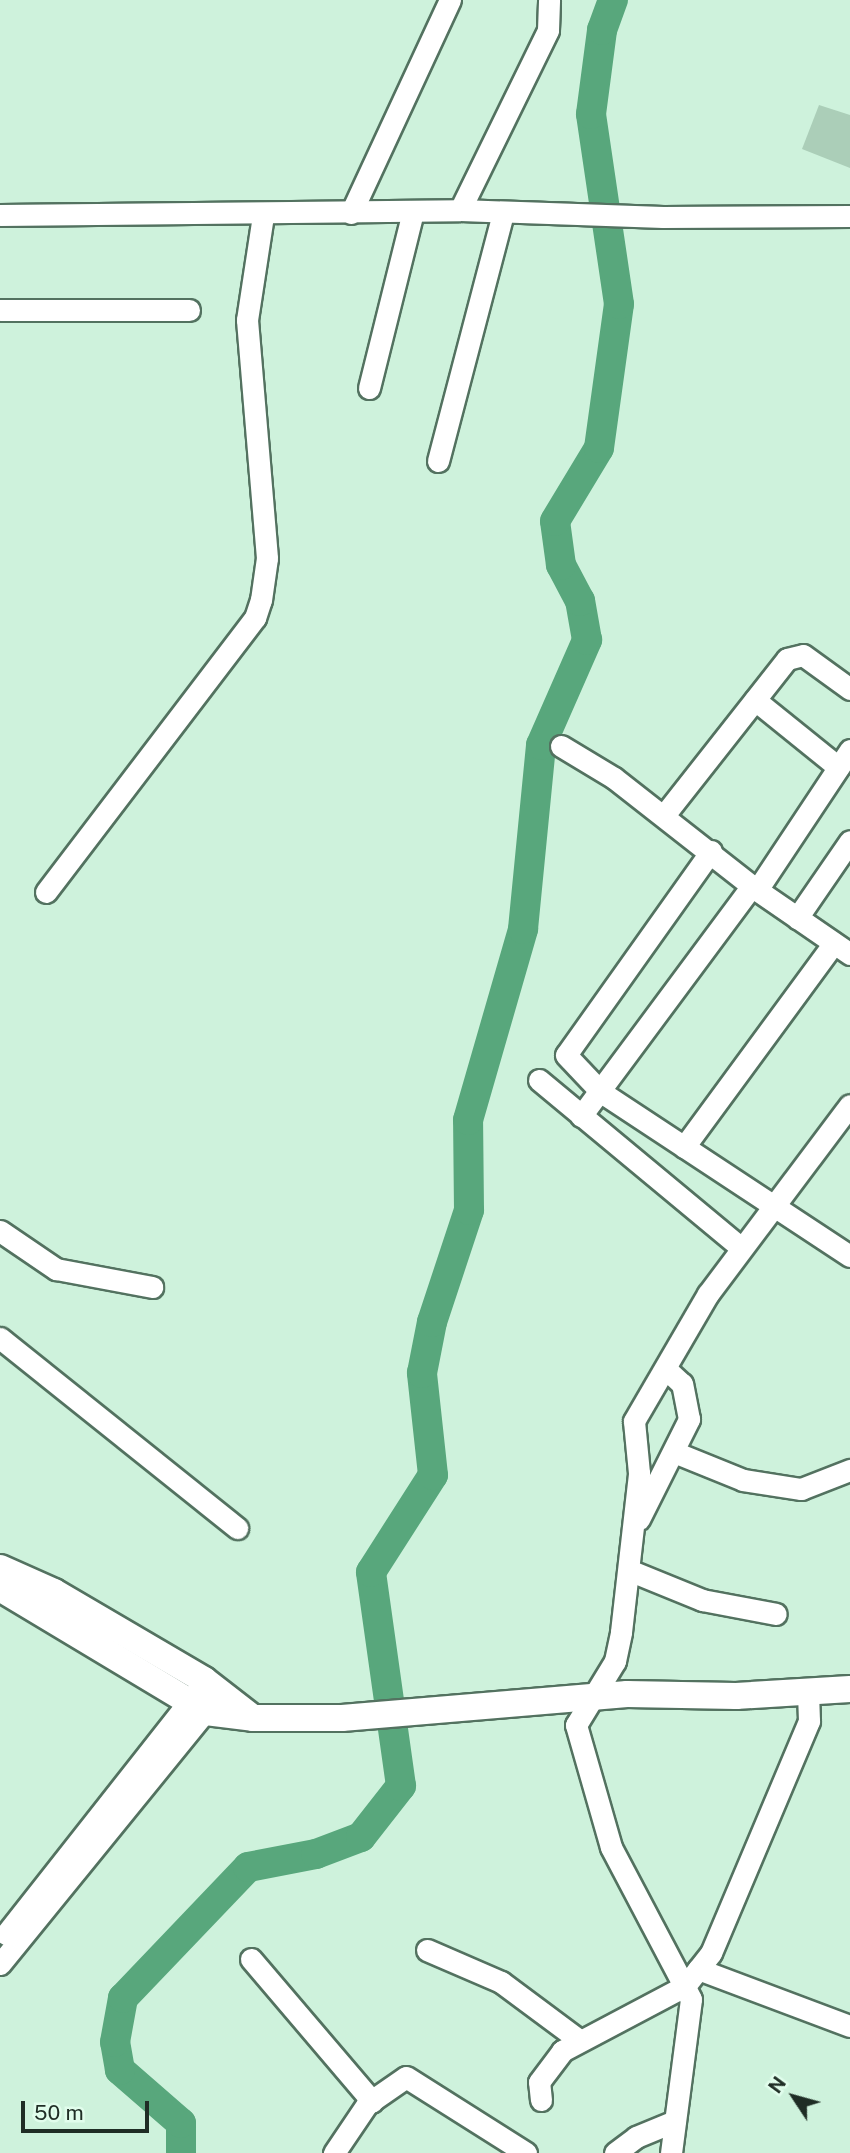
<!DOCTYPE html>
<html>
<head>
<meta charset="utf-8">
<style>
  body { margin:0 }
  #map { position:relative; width:850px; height:2153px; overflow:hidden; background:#cef2dc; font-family:"Public Sans",sans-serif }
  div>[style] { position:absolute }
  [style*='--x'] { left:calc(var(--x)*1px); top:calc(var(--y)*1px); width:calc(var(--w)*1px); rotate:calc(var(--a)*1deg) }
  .river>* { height:30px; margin:-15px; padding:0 15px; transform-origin:15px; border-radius:15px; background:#58a77c }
  .building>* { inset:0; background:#abceb8 }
  .roads { filter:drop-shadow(2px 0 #537260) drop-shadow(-2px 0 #537260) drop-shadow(0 2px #537260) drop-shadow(0 -2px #537260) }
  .minor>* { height:21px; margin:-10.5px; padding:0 10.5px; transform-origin:10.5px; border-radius:10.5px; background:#fff }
  .major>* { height:26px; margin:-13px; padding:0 13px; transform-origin:13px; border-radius:13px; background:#fff }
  span { translate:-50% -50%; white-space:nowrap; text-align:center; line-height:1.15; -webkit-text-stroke:5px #e1fdec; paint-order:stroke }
  .north { position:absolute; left:759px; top:2062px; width:70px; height:70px; -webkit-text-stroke:5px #e1fdec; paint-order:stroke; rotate:306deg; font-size:19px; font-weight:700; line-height:28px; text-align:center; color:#1f2d25 }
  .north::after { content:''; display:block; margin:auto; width:24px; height:32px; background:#1f2d25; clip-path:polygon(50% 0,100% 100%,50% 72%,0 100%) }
  .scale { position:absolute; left:21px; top:2101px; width:128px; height:32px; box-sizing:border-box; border:4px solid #1f2d25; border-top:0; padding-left:9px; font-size:21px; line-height:24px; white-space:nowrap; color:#1f2d25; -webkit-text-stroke:5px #e1fdec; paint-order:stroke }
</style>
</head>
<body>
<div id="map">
  <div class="river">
    <div style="--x:181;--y:2153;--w:30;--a:-90"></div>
    <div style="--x:181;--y:2123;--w:81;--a:-139"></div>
    <div style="--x:120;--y:2070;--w:28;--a:-100"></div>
    <div style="--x:115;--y:2042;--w:45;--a:-79.7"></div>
    <div style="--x:123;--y:1998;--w:181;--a:-46.3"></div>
    <div style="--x:248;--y:1867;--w:69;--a:-10.8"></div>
    <div style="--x:316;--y:1854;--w:48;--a:-20.7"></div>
    <div style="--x:361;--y:1837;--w:65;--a:-51.9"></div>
    <div style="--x:401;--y:1786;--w:216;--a:-98"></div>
    <div style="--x:371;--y:1572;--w:115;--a:-57.4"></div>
    <div style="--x:433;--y:1475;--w:103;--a:-96.2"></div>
    <div style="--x:422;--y:1373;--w:52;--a:-78.9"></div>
    <div style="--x:432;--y:1322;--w:118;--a:-71.7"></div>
    <div style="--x:469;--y:1210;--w:90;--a:-90.6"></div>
    <div style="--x:468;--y:1120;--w:199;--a:-73.9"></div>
    <div style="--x:523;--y:929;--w:185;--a:-84.4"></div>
    <div style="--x:541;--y:745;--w:115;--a:-66.3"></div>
    <div style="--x:587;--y:640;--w:40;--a:-100"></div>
    <div style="--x:580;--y:601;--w:41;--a:-117.8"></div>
    <div style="--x:561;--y:565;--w:44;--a:-97.8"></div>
    <div style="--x:555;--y:521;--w:85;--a:-58.9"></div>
    <div style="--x:599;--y:448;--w:145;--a:-82.1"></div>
    <div style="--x:619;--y:304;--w:192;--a:-98.4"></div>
    <div style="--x:591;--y:114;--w:85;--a:-82.5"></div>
    <div style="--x:602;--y:30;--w:32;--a:-70"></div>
  </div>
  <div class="building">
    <div style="clip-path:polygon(819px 105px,850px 115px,850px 168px,802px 149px)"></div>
  </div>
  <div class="roads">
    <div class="minor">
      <div style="--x:460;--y:210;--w:200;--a:-63.9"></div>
      <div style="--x:548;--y:30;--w:30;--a:-88"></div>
      <div style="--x:351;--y:213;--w:235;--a:-65.1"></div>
      <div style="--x:0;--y:215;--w:460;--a:-0.6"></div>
      <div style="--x:460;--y:210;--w:203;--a:2"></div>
      <div style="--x:663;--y:217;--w:187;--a:-0.3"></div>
      <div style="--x:0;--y:310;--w:189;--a:0"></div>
      <div style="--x:369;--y:388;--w:182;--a:-76"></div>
      <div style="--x:438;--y:461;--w:256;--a:-75.3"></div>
      <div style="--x:755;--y:700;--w:107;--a:38.9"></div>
      <div style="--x:561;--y:746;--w:62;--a:31.1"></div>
      <div style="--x:614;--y:778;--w:182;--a:38.1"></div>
      <div style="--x:757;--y:890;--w:113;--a:34.5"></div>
      <div style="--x:665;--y:814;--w:197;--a:-51.8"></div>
      <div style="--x:787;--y:659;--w:16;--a:-14"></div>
      <div style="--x:803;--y:655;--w:58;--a:35.9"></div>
      <div style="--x:711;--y:851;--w:250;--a:125.4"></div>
      <div style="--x:566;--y:1055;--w:51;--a:46.6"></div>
      <div style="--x:601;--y:1092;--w:298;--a:33.4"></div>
      <div style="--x:757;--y:890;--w:168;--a:-56.4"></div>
      <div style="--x:46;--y:892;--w:345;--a:-52.7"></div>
      <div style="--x:255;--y:618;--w:19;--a:-72"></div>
      <div style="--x:261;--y:600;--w:42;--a:-81.9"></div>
      <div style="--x:267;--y:558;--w:239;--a:-94.8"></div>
      <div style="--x:247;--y:320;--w:106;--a:-81.3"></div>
      <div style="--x:797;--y:918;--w:93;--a:-55.5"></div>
      <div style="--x:539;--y:1080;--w:263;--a:39.7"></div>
      <div style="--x:581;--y:1116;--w:287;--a:-53.4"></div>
      <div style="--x:684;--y:1147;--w:253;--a:-53.7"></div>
      <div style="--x:0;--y:1231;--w:68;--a:34.2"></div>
      <div style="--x:56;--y:1269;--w:98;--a:10.6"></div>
      <div style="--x:0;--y:1338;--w:304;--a:38.7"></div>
      <div style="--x:674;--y:1452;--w:74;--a:22.1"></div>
      <div style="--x:743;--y:1480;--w:59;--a:8.8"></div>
      <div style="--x:801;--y:1489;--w:53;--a:-21.2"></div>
      <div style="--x:639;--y:1519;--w:112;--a:-63.4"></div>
      <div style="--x:689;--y:1419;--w:36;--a:-101"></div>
      <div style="--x:682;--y:1384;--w:23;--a:-137"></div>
      <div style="--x:631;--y:1571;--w:77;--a:22.2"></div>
      <div style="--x:702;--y:1600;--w:75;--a:10.7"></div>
      <div style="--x:6;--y:1934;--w:310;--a:-51.8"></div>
      <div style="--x:427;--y:1950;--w:81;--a:23.4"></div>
      <div style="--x:501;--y:1982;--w:97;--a:36.6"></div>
      <div style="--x:251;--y:1959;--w:187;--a:49.6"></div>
      <div style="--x:0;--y:1964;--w:339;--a:-50.9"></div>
      <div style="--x:698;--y:1969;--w:162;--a:20.6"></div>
      <div style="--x:541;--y:2100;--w:18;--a:-96"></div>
      <div style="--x:539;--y:2082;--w:39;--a:-53"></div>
      <div style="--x:562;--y:2051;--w:139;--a:-27.9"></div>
      <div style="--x:685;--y:1986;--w:42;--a:-51.8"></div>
      <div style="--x:711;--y:1953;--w:252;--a:-67.1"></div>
      <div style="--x:809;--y:1721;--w:30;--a:-92"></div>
      <div style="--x:334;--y:2153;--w:59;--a:-56"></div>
      <div style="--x:367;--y:2104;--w:47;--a:-34.7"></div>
      <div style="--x:406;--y:2077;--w:142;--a:32.3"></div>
      <div style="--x:615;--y:2153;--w:26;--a:-37"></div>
      <div style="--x:636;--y:2137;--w:42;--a:-22.3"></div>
      <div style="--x:671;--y:2153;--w:155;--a:-82.6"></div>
      <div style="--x:691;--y:1999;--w:172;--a:-117.8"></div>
      <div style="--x:611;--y:1847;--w:127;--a:-106"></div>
      <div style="--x:576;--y:1725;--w:75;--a:-58.6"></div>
      <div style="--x:615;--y:1661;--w:30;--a:-78"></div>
      <div style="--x:621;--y:1632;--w:160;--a:-83.5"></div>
      <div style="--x:639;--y:1473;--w:52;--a:-95.5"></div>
      <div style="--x:634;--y:1421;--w:147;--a:-59.8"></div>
      <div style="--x:708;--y:1294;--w:236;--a:-53.1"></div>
    </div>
    <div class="major">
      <div style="--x:0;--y:1568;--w:59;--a:24"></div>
      <div style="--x:54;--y:1592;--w:174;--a:30.4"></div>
      <div style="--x:204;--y:1680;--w:62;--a:37.8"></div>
      <div style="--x:0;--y:1588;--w:240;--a:31"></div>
      <div style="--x:206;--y:1712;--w:47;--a:7.3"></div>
      <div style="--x:253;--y:1718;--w:89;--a:0"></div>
      <div style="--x:342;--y:1718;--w:286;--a:-4.8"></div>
      <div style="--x:627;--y:1694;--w:109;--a:1.1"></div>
      <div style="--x:736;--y:1696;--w:114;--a:-3.5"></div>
    </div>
  </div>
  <div class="north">N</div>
  <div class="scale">50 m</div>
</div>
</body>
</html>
